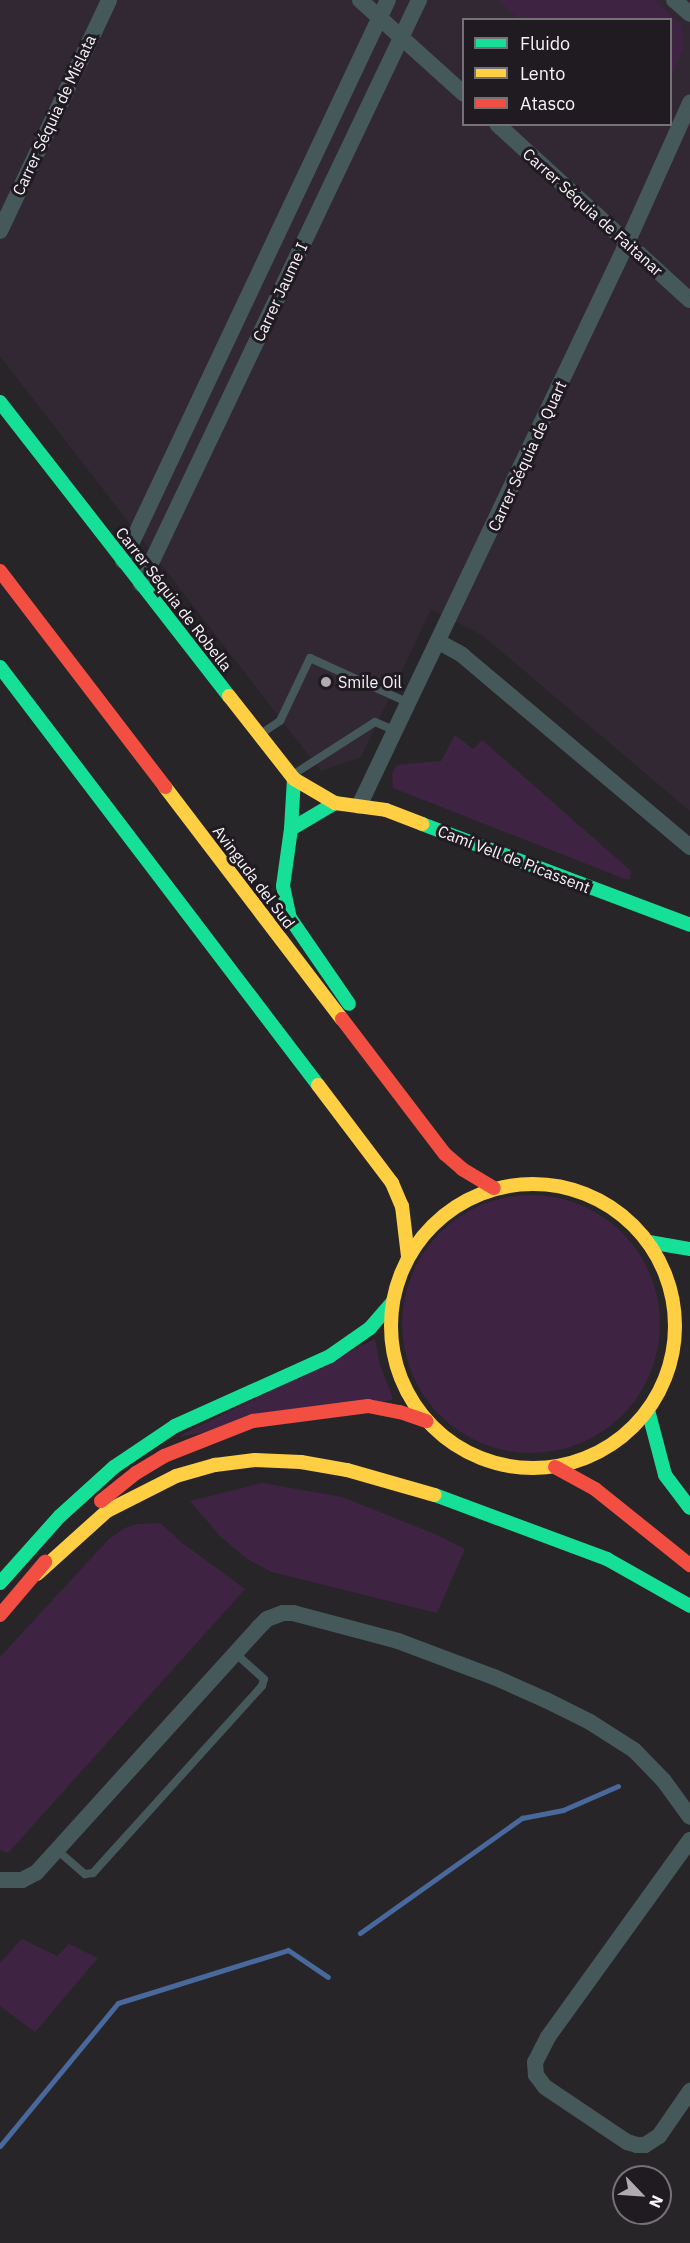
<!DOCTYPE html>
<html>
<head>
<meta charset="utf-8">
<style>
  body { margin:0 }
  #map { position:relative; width:690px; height:2243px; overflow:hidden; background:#282529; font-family:"IBM Plex Sans",sans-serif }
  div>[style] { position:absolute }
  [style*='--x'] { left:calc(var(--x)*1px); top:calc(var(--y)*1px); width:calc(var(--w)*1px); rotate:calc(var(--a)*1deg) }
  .industrial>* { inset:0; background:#322834 }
  .green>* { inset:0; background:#3e2343 }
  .round { border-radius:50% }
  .stream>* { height:5px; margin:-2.5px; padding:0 2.5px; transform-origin:2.5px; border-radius:2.5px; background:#49689c }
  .lane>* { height:8px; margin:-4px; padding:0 4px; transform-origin:4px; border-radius:4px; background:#45595b }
  .street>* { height:16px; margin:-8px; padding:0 8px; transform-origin:8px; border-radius:8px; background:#45595b }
  .fast>* { height:14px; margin:-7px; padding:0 7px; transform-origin:7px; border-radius:7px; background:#16e098 }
  .slow>* { height:14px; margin:-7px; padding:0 7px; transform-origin:7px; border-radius:7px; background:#ffcf43 }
  .slow>.ring { margin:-7px; padding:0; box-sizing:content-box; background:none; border:14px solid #ffcf43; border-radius:50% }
  .jam>* { height:14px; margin:-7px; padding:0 7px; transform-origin:7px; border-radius:7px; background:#f24e42 }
  .dots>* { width:16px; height:16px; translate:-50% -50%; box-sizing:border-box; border:3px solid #201a21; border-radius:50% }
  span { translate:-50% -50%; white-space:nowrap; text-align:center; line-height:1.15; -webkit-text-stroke:6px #201a21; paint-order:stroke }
  .street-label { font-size:16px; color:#f7f3f8 }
  .poi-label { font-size:16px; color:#f7f3f8 }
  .left { translate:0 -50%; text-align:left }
  .legend { position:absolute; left:462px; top:18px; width:210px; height:108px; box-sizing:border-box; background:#201a21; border:2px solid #767177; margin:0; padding:8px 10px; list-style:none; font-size:18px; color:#f7f3f8 }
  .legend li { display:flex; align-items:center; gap:12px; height:30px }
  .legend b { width:30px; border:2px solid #767177 }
  .north { position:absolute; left:612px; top:2165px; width:60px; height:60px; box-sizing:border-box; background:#201a21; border:2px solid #767177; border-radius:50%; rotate:115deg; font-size:16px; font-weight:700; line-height:24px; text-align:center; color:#f7f3f8 }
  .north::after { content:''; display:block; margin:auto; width:21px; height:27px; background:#afabb0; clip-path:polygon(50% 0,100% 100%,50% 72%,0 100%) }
</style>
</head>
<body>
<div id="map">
  <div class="industrial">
    <div style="clip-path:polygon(evenodd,0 0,690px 0,690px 811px,482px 635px,431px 609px,361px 757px,321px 771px,0 356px,0 0,464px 20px,670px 20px,670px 124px,464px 124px,464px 20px)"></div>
  </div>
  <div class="green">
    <div style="clip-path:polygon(498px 0,654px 0,681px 25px,684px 48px,671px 78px,670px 20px,519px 19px)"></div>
    <div style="clip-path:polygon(455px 735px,473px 749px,482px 740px,631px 871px,630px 879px,625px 879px,393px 788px,392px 773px,397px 765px,441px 761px)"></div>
    <div class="round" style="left:402px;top:1195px;width:258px;height:258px"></div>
    <div style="clip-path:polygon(375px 1339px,380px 1365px,392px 1396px,392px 1400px,177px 1437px)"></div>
    <div style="clip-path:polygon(262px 1483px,342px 1497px,437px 1535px,465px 1549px,437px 1613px,272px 1572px,247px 1559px,220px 1536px,190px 1501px)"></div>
    <div style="clip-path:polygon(160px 1523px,181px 1542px,245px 1589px,8px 1853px,0 1850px,0 1657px,109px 1539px,125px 1528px,137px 1524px)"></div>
    <div style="clip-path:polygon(22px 1939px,57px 1956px,69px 1944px,98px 1958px,35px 2032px,0 2006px,0 1963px)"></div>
  </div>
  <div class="stream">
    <div style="--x:360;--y:1933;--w:199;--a:-35.4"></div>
    <div style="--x:522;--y:1818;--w:42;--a:-11"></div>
    <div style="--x:563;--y:1810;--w:60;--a:-23.6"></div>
    <div style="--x:0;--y:2146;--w:185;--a:-50.5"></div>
    <div style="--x:118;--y:2003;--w:178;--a:-17.3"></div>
    <div style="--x:288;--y:1950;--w:48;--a:34"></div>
  </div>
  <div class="lane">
    <div style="--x:262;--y:733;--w:22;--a:-34"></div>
    <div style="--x:280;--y:721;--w:70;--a:-64.5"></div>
    <div style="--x:310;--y:658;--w:109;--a:24.4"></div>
    <div style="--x:294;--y:774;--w:96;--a:-32.7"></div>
    <div style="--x:375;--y:722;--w:23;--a:23"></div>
    <div style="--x:57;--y:1850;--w:37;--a:41"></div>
    <div style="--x:85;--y:1874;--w:8;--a:-7"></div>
    <div style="--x:93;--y:1873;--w:252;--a:-47.9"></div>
    <div style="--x:262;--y:1686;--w:7;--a:-74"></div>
    <div style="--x:264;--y:1679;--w:39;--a:-138"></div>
  </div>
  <div class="street">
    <div style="--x:360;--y:0;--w:140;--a:42.1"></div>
    <div style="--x:674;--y:0;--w:21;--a:41"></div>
    <div style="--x:497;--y:124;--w:261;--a:42.4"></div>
    <div style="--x:0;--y:231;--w:255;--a:-64.7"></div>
    <div style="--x:123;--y:561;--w:620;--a:-64.72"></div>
    <div style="--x:141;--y:584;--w:647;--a:-64.54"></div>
    <div style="--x:439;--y:642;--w:26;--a:29"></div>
    <div style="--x:462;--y:655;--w:298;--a:40.1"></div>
    <div style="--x:359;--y:806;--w:624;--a:-64.54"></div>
    <div style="--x:627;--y:243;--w:154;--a:-65.8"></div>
    <div style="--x:690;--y:1840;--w:243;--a:125.8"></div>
    <div style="--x:548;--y:2037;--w:28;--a:117"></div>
    <div style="--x:535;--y:2062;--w:13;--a:86"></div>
    <div style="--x:536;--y:2075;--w:15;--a:53"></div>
    <div style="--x:545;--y:2087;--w:99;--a:33.9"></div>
    <div style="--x:627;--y:2142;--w:10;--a:17"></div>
    <div style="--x:637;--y:2145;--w:8;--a:0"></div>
    <div style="--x:645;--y:2145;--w:17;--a:-33"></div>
    <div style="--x:659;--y:2136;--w:55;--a:-55.4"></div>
    <div style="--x:0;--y:1880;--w:22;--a:0"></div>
    <div style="--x:22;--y:1880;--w:16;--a:-27"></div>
    <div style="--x:36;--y:1873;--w:332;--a:-47.8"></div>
    <div style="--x:259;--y:1627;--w:11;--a:-45"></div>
    <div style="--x:267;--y:1619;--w:17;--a:-21"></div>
    <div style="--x:283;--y:1613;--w:10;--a:0"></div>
    <div style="--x:293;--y:1613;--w:109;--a:14.9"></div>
    <div style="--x:398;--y:1641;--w:103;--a:20.6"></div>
    <div style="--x:494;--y:1677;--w:57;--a:23.9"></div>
    <div style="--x:546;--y:1700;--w:49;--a:26.6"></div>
    <div style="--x:590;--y:1722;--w:52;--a:32.5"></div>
    <div style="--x:634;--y:1750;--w:43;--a:45.9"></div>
    <div style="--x:664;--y:1781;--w:44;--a:54.2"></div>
  </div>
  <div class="fast">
    <div style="--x:0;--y:402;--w:373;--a:52.1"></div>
    <div style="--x:0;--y:667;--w:525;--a:52.74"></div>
    <div style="--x:335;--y:803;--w:51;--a:149.4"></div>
    <div style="--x:291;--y:829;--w:58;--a:98"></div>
    <div style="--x:283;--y:886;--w:33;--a:78"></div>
    <div style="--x:290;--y:918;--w:104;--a:55.5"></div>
    <div style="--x:422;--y:824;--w:286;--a:20.6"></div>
    <div style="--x:291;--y:829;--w:50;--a:-86.6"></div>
    <div style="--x:649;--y:1242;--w:42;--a:9.7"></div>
    <div style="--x:648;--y:1410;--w:67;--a:75.3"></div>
    <div style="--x:665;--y:1475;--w:41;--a:52.9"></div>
    <div style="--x:435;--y:1495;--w:184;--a:20.4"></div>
    <div style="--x:607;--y:1559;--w:95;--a:29.5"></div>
    <div style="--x:0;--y:1583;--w:90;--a:-48.2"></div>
    <div style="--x:60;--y:1516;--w:73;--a:-42.2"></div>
    <div style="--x:114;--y:1467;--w:73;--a:-33.9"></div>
    <div style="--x:175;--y:1426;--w:170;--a:-24.3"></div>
    <div style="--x:330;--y:1356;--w:49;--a:-35"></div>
    <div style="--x:370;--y:1328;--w:33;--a:-49"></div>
  </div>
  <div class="slow">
    <div style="--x:229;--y:696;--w:105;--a:51.9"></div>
    <div style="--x:294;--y:779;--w:48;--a:30.3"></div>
    <div style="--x:335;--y:803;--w:51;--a:7.8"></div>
    <div style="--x:386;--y:810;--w:39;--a:21"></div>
    <div style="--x:165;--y:787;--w:292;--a:52.7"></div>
    <div style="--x:318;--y:1085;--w:123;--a:52.9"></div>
    <div style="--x:392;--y:1183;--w:25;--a:67"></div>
    <div style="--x:402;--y:1206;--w:50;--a:83.2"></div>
    <div class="ring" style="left:391px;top:1184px;width:270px;height:270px"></div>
    <div style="--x:37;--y:1574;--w:94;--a:-42"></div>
    <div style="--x:107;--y:1511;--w:77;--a:-26.9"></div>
    <div style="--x:176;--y:1476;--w:41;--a:-15.8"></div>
    <div style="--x:215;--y:1465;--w:40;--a:-7.1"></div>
    <div style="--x:255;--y:1460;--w:46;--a:2.5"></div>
    <div style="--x:301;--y:1462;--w:47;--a:9.9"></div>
    <div style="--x:347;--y:1470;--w:91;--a:15.9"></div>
  </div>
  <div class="jam">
    <div style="--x:0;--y:571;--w:272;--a:52.6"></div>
    <div style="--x:342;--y:1019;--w:170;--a:52.7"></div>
    <div style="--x:445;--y:1154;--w:23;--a:41"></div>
    <div style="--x:462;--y:1169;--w:37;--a:31"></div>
    <div style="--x:555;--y:1467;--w:46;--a:28.8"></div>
    <div style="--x:595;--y:1489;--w:122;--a:38.7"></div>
    <div style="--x:101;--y:1501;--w:45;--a:-38.7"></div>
    <div style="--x:136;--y:1473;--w:33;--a:-31"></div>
    <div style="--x:164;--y:1456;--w:96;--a:-21.5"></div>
    <div style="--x:253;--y:1421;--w:116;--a:-7.4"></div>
    <div style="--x:368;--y:1406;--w:33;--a:11"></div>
    <div style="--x:400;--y:1412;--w:28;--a:19"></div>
    <div style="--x:0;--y:1615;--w:70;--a:-49.7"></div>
  </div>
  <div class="dots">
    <div style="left:326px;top:682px;background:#afabb0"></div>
  </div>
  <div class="street-label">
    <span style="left:54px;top:115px;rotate:-65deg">Carrer Séquia de Mislata</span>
    <span style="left:593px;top:212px;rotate:42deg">Carrer Séquia de Faitanar</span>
    <span style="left:280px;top:292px;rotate:-65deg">Carrer Jaume I</span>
    <span style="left:527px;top:456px;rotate:-65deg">Carrer Séquia de Quart</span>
    <span style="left:174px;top:599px;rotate:52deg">Carrer Séquia de Robella</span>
    <span style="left:514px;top:859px;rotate:21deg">Camí Vell de Picassent</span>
    <span style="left:254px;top:877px;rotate:53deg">Avinguda del Sud</span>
  </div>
  <div class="poi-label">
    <span class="left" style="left:338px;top:682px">Smile Oil</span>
  </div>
  <ul class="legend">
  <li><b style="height:8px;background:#16e098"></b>Fluido</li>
  <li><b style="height:8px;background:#ffcf43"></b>Lento</li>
  <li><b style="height:8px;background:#f24e42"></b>Atasco</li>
  </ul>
  <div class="north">N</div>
</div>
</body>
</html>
